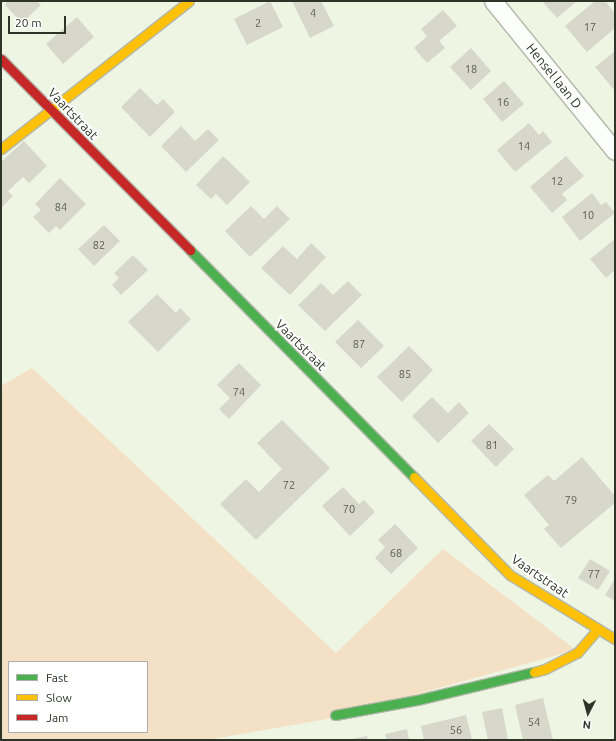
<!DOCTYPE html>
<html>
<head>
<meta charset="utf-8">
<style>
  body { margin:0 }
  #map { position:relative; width:616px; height:741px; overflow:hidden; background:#eef5e3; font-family:Ubuntu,sans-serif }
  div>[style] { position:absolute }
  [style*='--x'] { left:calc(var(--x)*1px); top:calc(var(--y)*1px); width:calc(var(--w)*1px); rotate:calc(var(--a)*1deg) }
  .green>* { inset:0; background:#f4e1c5 }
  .building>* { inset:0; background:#d7d8ca }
  .roads { filter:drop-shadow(1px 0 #b3b8aa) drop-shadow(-1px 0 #b3b8aa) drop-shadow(0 1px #b3b8aa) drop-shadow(0 -1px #b3b8aa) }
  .street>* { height:17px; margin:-8.5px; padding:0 8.5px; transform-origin:8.5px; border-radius:8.5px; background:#fcfefb }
  .fast>* { height:9px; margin:-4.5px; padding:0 4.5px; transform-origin:4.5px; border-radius:4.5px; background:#4caf50 }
  .slow>* { height:9px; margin:-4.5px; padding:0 4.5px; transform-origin:4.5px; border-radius:4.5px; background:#ffc107 }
  .jam>* { height:9px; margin:-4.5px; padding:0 4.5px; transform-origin:4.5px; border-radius:4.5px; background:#c62828 }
  span { translate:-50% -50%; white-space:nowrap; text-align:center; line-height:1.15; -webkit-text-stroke:4px #fff; paint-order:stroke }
  .number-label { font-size:11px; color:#585d50 }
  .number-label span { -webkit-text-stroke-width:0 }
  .street-label { font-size:13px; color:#2e3427 }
  .frame { position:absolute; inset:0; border:2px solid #2e3427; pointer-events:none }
  .legend { position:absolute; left:8px; top:661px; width:140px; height:72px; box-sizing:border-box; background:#fff; border:1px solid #abaea9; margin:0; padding:5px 7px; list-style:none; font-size:12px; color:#2e3427 }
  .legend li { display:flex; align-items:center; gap:8px; height:20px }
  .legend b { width:20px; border:1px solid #abaea9 }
  .north { position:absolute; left:568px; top:693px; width:40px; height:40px; -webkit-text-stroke:3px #fff; paint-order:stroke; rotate:186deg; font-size:11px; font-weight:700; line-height:16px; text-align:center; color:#2e3427 }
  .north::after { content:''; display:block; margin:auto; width:14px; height:18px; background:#2e3427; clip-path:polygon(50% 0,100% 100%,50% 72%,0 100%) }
  .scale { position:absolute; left:8px; top:16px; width:58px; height:18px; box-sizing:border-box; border:2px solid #2e3427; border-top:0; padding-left:5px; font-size:12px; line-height:14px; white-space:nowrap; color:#2e3427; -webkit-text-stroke:3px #fff; paint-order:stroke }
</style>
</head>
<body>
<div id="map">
  <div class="green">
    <div style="clip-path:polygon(evenodd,32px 368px,336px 653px,443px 549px,576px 650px,327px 719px,207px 740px,1px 740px,1px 386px,32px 368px,9px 662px,147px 662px,147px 732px,9px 732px,9px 662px)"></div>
  </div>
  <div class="building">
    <div style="clip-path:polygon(8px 1px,37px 1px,41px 5px,22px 23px,5px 5px)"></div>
    <div style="clip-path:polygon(270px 1px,283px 27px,247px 45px,234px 19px)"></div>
    <div style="clip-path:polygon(292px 1px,321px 1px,334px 26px,310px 38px)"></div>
    <div style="clip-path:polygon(542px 1px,577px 1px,557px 18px)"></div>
    <div style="clip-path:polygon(595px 1px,605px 1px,615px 13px,615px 28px,587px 52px,565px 26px)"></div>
    <div style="clip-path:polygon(443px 10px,457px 26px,439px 41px,445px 48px,427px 63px,414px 48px,427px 36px,421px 29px)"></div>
    <div style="clip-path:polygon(77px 17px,94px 37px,63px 64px,46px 44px)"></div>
    <div style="clip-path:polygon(471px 48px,491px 71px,471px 90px,450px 67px)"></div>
    <div style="clip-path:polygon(615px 51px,615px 91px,595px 67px)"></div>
    <div style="clip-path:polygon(504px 81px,524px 104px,502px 122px,483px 99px)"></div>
    <div style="clip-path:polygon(140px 88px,157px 105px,163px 99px,175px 112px,150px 137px,121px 107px)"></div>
    <div style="clip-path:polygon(529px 123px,539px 135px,543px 131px,552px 142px,515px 172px,497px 150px)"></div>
    <div style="clip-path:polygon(181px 126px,195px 141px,208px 129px,219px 140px,186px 172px,161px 146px)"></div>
    <div style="clip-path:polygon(24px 141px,47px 166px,29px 183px,23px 177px,8px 191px,13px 196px,2px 207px,1px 162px)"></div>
    <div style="clip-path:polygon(223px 156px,250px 182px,227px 205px,216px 194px,211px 199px,196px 185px)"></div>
    <div style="clip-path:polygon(566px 156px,584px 176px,562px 194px,567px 200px,552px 213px,530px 187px)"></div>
    <div style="clip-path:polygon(60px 178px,86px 204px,60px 230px,56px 226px,49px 233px,33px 217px,41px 210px,35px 204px)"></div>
    <div style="clip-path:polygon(592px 193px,601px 205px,606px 202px,615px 213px,580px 241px,562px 217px)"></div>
    <div style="clip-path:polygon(251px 206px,264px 219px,277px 206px,290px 219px,250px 257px,225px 231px)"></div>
    <div style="clip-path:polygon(104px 225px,120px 241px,94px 266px,78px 249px)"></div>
    <div style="clip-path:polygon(615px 239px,615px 270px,606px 278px,590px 259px)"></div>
    <div style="clip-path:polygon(311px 243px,326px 257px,290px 295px,261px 268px,283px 246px,297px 259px)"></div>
    <div style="clip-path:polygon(133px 255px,148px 270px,121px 295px,112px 285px,119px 278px,114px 273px)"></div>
    <div style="clip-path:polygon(348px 281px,362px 295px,325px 331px,298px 305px,321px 283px,333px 295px)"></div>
    <div style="clip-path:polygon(157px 294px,176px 313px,180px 308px,191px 319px,158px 352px,128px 322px)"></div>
    <div style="clip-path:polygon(358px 320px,384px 346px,361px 368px,335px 342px)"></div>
    <div style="clip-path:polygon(409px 346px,433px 370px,402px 402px,377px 377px)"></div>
    <div style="clip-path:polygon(239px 363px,261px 385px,229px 419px,219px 409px,230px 398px,217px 385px)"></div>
    <div style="clip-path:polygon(432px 397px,448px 413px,459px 402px,469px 413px,438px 443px,412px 416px)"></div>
    <div style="clip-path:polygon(282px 420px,330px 468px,256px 540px,220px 504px,246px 479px,259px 492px,282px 469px,257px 443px)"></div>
    <div style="clip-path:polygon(489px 424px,514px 449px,496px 467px,471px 441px)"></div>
    <div style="clip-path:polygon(582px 457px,615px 496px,615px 503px,561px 548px,544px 529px,549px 525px,524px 495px,548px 475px,554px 481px)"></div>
    <div style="clip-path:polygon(343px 487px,359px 504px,364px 500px,375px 512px,350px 536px,322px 506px)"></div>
    <div style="clip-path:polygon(395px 524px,418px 548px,391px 574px,375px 558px,385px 547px,378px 540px)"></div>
    <div style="clip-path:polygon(590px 559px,610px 571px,598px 590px,578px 578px)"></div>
    <div style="clip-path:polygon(615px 579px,615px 601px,605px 595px)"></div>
    <div style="clip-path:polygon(543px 698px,553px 740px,523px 740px,515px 705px)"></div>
    <div style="clip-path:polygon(502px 708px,508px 740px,488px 740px,482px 712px)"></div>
    <div style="clip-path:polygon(466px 715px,472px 739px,424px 740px,421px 726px)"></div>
    <div style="clip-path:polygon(407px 729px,409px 740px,387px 740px,385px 734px)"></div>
    <div style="clip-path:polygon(367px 736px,368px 740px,351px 740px,351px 739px)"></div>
  </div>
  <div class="roads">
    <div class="street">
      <div style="--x:493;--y:1;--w:193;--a:50.9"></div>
    </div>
    <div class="fast">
      <div style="--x:190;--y:250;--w:319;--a:45.4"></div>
      <div style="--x:335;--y:715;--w:83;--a:-10.4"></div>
      <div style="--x:417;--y:700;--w:120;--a:-13.5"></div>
    </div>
    <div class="slow">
      <div style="--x:1;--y:149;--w:239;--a:-38.2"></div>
      <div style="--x:414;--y:477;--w:137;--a:45.6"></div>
      <div style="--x:510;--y:575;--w:123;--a:31.4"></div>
      <div style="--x:534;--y:672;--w:11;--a:-15"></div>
      <div style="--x:545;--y:669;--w:36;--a:-27"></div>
      <div style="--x:577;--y:653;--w:32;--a:-49"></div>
    </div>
    <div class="jam">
      <div style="--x:1;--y:59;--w:269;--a:45.3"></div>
    </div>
  </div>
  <div class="number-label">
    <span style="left:313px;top:13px">4</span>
    <span style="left:258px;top:23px">2</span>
    <span style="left:590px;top:27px">17</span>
    <span style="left:471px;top:69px">18</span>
    <span style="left:503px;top:102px">16</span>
    <span style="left:524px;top:146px">14</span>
    <span style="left:557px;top:181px">12</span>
    <span style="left:61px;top:207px">84</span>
    <span style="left:588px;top:215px">10</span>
    <span style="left:99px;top:245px">82</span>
    <span style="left:359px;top:344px">87</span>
    <span style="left:405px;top:374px">85</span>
    <span style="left:239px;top:392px">74</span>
    <span style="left:492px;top:445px">81</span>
    <span style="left:289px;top:485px">72</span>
    <span style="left:571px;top:500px">79</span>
    <span style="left:349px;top:509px">70</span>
    <span style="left:396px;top:553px">68</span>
    <span style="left:594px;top:574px">77</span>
    <span style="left:534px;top:722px">54</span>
    <span style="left:456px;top:730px">56</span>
  </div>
  <div class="street-label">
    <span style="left:554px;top:76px;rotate:51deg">Hensel laan D</span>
    <span style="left:73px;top:114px;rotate:46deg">Vaartstraat</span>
    <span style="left:301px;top:345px;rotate:45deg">Vaartstraat</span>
    <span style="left:540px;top:576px;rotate:34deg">Vaartstraat</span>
  </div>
  <div class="frame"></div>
  <ul class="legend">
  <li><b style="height:5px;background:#4caf50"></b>Fast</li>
  <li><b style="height:5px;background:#ffc107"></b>Slow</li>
  <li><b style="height:5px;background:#c62828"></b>Jam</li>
  </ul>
  <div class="north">N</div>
  <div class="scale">20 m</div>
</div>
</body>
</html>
